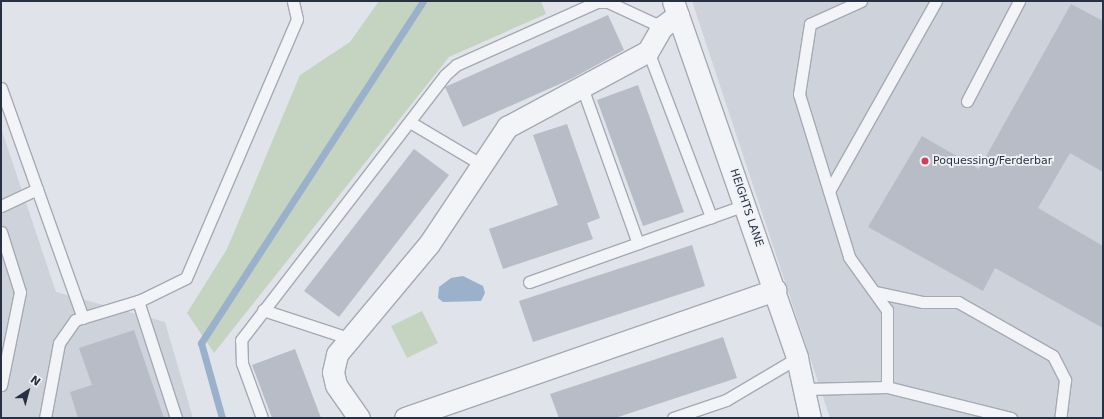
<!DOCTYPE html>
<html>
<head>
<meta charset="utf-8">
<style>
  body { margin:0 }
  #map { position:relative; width:1104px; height:419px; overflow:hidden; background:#e0e3e9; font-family:"DejaVu Sans",sans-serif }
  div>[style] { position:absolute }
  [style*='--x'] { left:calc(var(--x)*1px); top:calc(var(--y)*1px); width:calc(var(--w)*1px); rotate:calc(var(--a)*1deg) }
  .built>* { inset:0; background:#ced2db }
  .green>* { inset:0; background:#c5d4c0 }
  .water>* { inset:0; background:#99b1cb }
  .stream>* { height:7px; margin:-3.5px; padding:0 3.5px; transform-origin:3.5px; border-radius:3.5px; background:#99b1cb }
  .building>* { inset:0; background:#b7bcc6 }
  .roads { filter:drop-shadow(1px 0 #a5aab3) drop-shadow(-1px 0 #a5aab3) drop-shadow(0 1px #a5aab3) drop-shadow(0 -1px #a5aab3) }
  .lane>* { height:11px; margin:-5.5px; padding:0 5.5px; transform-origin:5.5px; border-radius:5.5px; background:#f3f4f7 }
  .street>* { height:21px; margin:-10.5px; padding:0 10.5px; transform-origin:10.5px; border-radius:10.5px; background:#f3f4f7 }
  .dots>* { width:11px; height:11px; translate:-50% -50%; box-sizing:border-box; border:2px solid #eff2f7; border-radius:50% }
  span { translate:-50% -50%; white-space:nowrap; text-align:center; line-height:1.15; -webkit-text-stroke:3.5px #eff2f7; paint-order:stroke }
  .poi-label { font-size:11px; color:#283141 }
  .left { translate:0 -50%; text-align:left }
  .street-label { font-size:11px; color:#283141 }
  .frame { position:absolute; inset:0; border:2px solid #283141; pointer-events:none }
  .north { position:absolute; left:8px; top:371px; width:40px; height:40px; -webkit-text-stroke:3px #eff2f7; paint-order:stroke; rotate:36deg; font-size:11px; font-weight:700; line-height:16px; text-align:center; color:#283141 }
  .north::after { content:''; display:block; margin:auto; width:14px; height:18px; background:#283141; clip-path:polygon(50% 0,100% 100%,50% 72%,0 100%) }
</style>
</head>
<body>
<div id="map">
  <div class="built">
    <div style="clip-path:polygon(692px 1px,1103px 1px,1103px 418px,830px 418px)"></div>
    <div style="clip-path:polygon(1px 128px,56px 292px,165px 322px,193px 418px,1px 418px)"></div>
  </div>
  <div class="green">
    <div style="clip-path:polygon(379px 1px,541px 1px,546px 14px,449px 57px,214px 353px,187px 313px,227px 249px,300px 75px,350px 42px)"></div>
    <div style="clip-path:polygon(422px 311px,438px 343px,407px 358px,391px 326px)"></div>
  </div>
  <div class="water">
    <div style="clip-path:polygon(463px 276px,483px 286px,485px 293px,481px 301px,443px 302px,438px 298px,439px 287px,451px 278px)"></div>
  </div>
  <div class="stream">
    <div style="--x:222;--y:418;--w:78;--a:-105.6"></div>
    <div style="--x:201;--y:343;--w:408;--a:-57"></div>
  </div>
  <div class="building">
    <div style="clip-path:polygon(1071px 4px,1103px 21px,1103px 172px,1070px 153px,1038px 208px,1103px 246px,1103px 328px,995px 268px,983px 291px,868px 227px,922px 136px,979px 169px)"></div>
    <div style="clip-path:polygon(608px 15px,624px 50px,571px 79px,463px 127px,445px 87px)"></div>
    <div style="clip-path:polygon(638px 85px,684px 212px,643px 226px,597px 100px)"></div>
    <div style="clip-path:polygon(567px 124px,600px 218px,587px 223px,593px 239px,503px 269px,489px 229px,558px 205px,533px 135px)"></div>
    <div style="clip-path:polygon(414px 149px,449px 175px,339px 317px,304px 291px)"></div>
    <div style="clip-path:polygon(692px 245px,705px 286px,533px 342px,519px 301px)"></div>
    <div style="clip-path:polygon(134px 330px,164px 418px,78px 418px,70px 392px,92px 385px,79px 348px)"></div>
    <div style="clip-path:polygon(723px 337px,737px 378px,615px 418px,559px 418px,550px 394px)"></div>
    <div style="clip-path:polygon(295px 349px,321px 418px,272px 418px,252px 365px)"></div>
  </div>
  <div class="roads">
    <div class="lane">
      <div style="--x:861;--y:1;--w:56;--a:155.7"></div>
      <div style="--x:810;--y:24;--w:71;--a:98.9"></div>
      <div style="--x:799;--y:94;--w:170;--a:72.9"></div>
      <div style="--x:849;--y:257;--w:65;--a:54.4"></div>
      <div style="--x:887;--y:310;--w:77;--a:90"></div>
      <div style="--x:648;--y:51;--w:178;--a:69.2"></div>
      <div style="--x:582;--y:87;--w:166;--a:70.3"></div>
      <div style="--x:1;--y:88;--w:244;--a:70.4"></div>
      <div style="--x:967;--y:101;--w:113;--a:-62.5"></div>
      <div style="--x:410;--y:122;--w:84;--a:30.8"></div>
      <div style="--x:829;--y:191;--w:218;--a:-60.6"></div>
      <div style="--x:1;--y:206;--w:40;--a:-25"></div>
      <div style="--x:1;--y:232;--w:63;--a:72.4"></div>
      <div style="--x:20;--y:292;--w:95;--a:101.5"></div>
      <div style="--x:529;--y:282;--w:229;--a:-19.6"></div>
      <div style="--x:875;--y:292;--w:49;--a:11.8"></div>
      <div style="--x:923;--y:302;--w:35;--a:0"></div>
      <div style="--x:958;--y:302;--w:109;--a:29.6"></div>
      <div style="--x:1053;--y:356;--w:27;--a:63"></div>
      <div style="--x:1065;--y:380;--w:38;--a:97"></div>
      <div style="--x:138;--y:301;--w:123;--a:72"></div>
      <div style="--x:263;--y:310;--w:89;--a:18.2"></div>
      <div style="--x:805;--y:389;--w:82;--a:-1.4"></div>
      <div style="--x:887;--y:387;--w:128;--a:14"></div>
      <div style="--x:45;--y:418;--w:76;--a:-79.4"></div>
      <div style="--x:59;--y:343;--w:28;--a:-55"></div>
      <div style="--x:75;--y:320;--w:69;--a:-16.9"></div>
      <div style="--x:141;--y:300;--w:50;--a:-26.1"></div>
      <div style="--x:186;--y:278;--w:282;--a:-66.8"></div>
      <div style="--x:297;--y:19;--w:18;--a:-103"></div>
      <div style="--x:262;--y:418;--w:59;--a:-110"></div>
      <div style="--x:242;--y:363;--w:23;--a:-92"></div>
      <div style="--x:241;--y:340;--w:334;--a:-52.4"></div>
      <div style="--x:445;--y:75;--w:15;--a:-42"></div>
      <div style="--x:456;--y:65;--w:154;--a:-24.1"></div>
      <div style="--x:597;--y:2;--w:11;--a:0"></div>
      <div style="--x:608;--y:2;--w:60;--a:24.8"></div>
      <div style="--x:673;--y:418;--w:56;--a:-18.8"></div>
      <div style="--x:726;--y:400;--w:82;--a:-30.6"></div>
    </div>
    <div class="street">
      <div style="--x:673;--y:1;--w:378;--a:70.8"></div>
      <div style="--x:797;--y:358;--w:61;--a:77.8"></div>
      <div style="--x:359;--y:418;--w:40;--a:-124.9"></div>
      <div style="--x:336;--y:385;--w:13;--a:-103"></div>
      <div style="--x:333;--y:372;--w:18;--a:-77"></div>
      <div style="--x:337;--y:354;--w:143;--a:-50.1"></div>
      <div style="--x:429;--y:244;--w:141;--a:-56.3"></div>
      <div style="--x:507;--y:127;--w:160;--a:-28.3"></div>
      <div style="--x:648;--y:51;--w:28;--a:-60"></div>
      <div style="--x:662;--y:27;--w:20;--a:-37"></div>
      <div style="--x:405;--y:418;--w:392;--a:-19.1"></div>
    </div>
  </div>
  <div class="dots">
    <div style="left:925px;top:161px;background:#d34055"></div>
  </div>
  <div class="poi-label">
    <span class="left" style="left:933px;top:161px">Poquessing/Ferderbar</span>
  </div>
  <div class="street-label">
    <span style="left:746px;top:208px;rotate:71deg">HEIGHTS LANE</span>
  </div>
  <div class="frame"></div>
  <div class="north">N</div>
</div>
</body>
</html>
